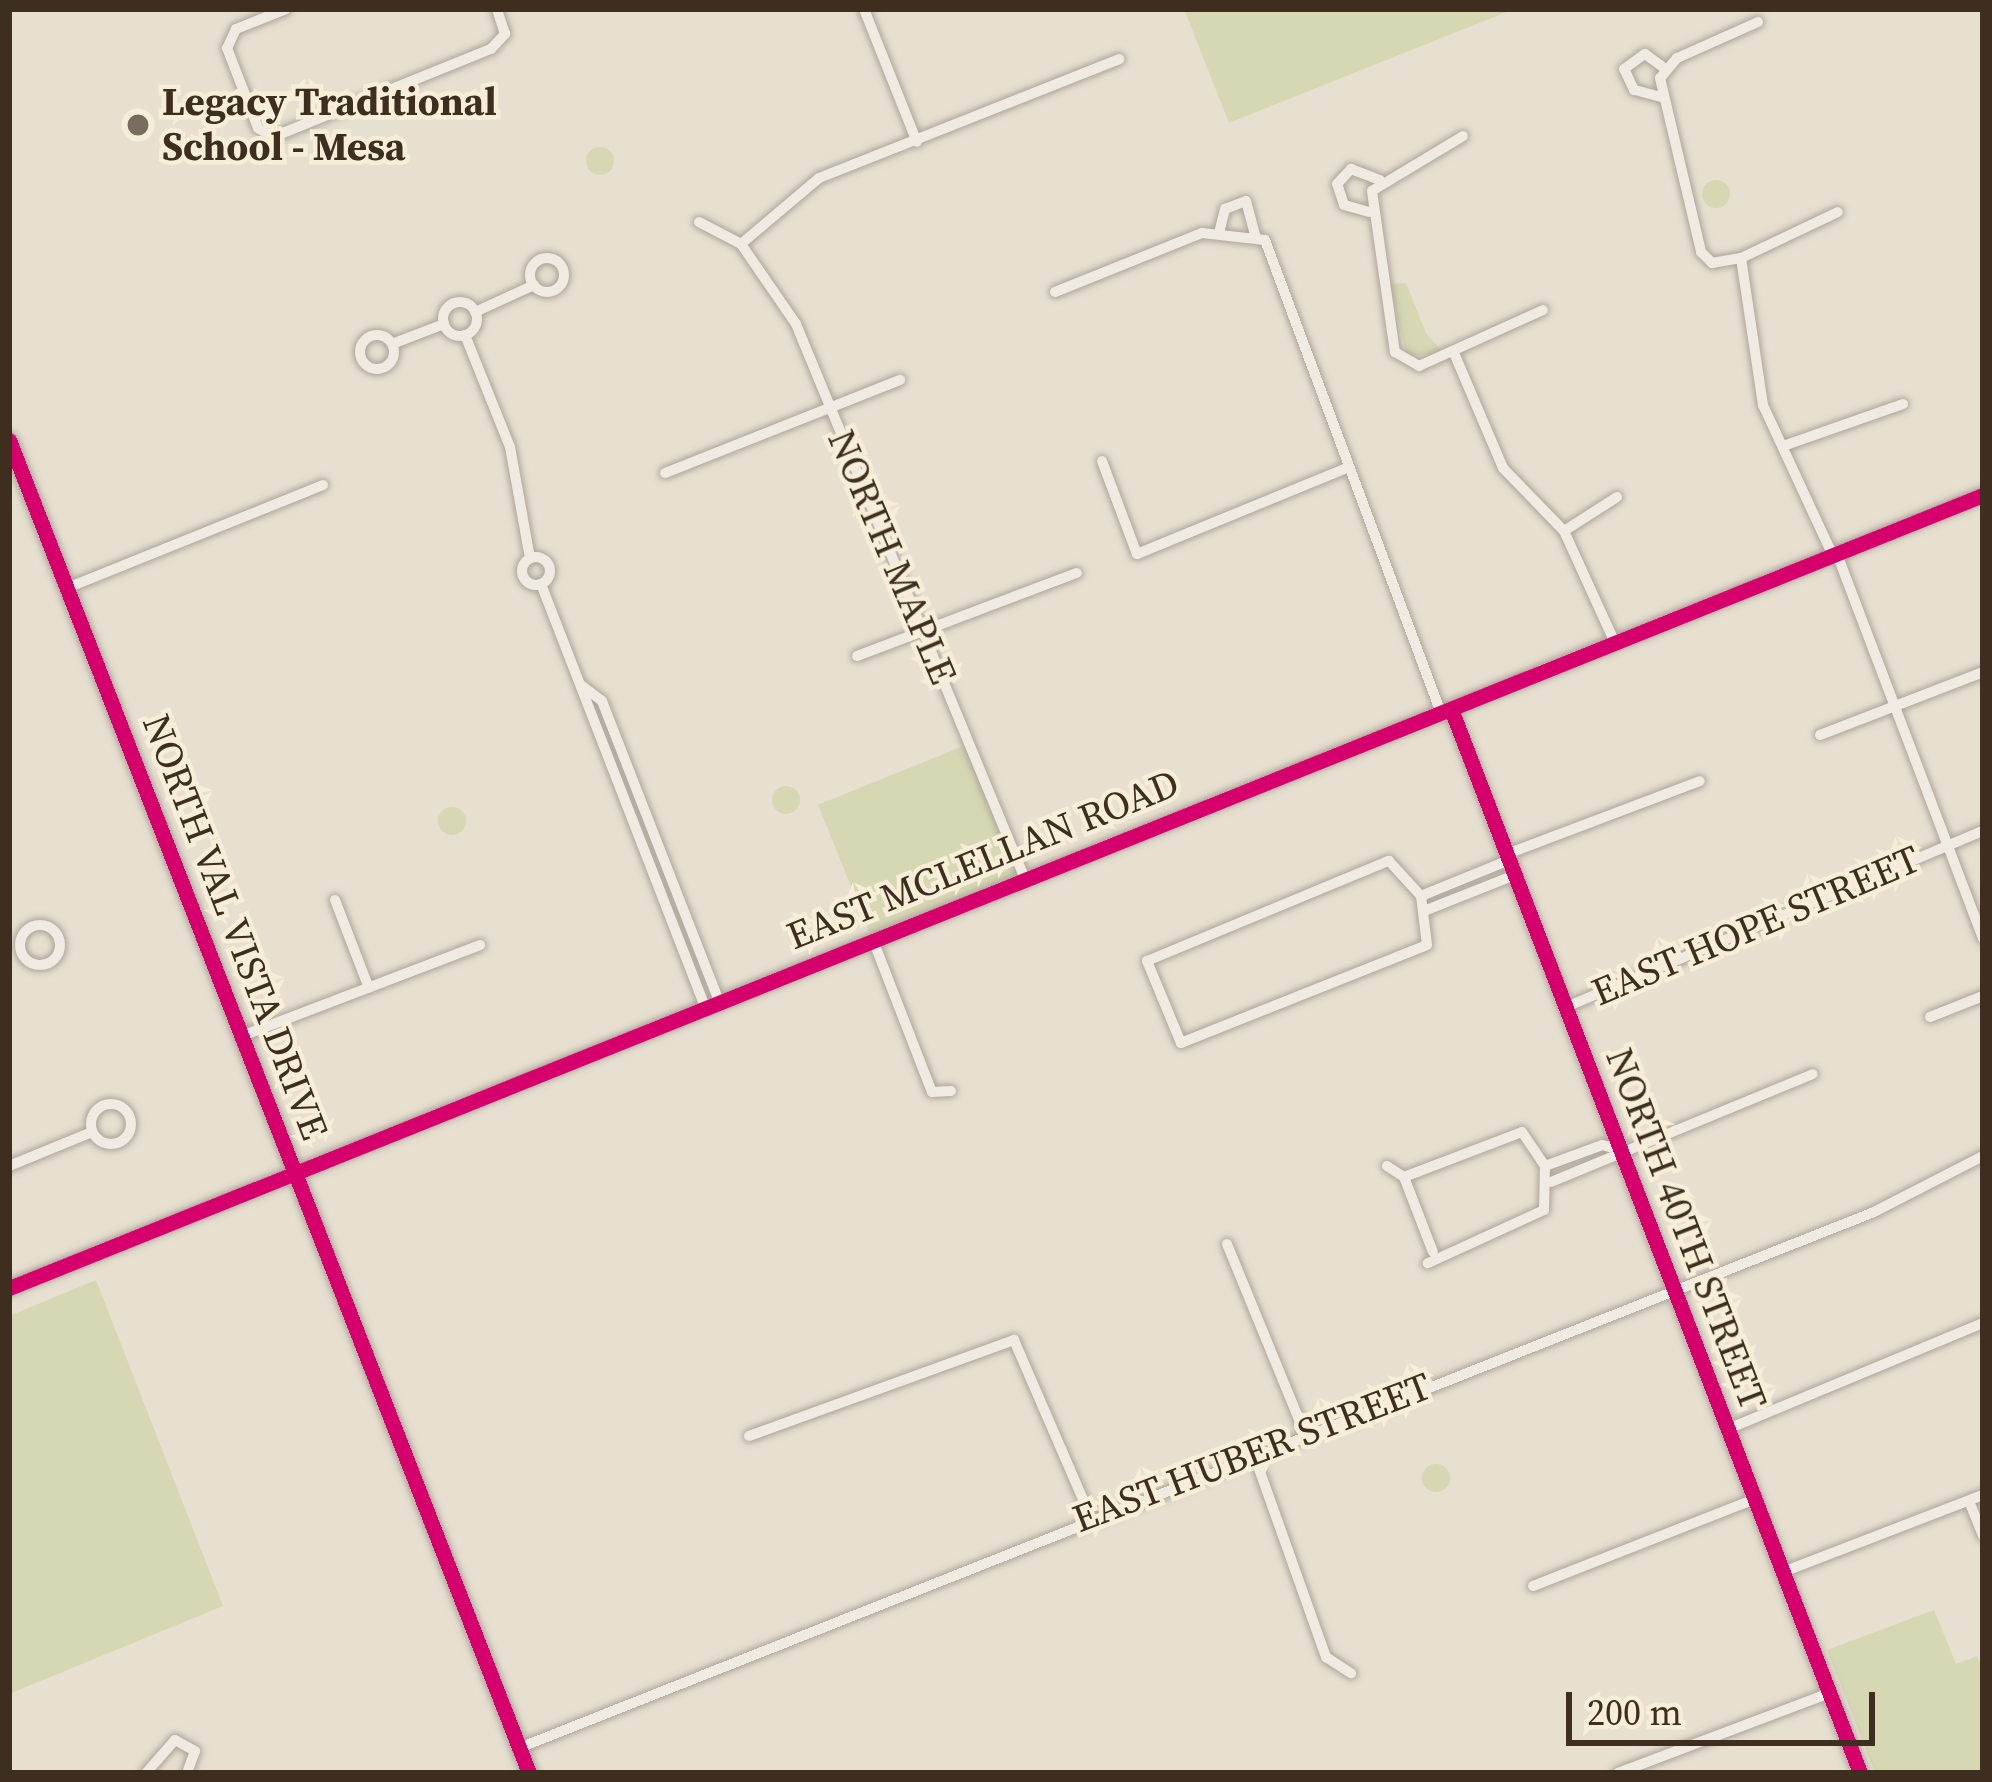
<!DOCTYPE html>
<html>
<head>
<meta charset="utf-8">
<style>
	body { margin:0 }
	#map { position:relative; width:1992px; height:1782px; overflow:hidden; background:#e7e0d1; font-family:"Source Serif 4",serif }
	div>[style] { position:absolute }
	[style*='--x'] { left:calc(var(--x)*1px); top:calc(var(--y)*1px); width:calc(var(--w)*1px); rotate:calc(var(--a)*1deg) }
	.green>* { inset:0; background:#d6d7b3; transform-origin:0 0 }
	.round { border-radius:50% }
	.roads { filter:drop-shadow(0 0 3px #ada599) drop-shadow(0 0 3px #ada599) }
	.minor>* { height:10px; margin:-5px; padding:0 5px; transform-origin:5px; border-radius:5px; background:#efebe3 }
	.minor>.ring { margin:-5px; padding:0; box-sizing:content-box; background:none; border:10px solid #efebe3; border-radius:50% }
	.tertiary>* { height:14px; margin:-7px; padding:0 7px; transform-origin:7px; border-radius:7px; background:#efebe3 }
	.secondary>* { height:15px; margin:-7.5px; padding:0 7.5px; transform-origin:7.5px; border-radius:7.5px; background:#efebe3 }
	.cycleway>* { height:15px; margin:-7.5px; padding:0 7.5px; transform-origin:7.5px; border-radius:7.5px; background:#d6006c }
	.dots>* { width:33px; height:33px; translate:-50% -50%; box-sizing:border-box; border:6px solid #f7eed8; border-radius:50% }
	span { translate:-50% -50%; white-space:nowrap; text-align:center; line-height:1.15; -webkit-text-stroke:9px #f7eed8; paint-order:stroke }
	.poi-label { font-size:39px; color:#3d2e20; font-weight:700 }
	.left { translate:0 -50%; text-align:left }
	.street-label { font-size:39px; color:#3d2e20 }
	.frame { position:absolute; inset:0; border:12px solid #3d2e20; pointer-events:none }
	.scale { position:absolute; left:1566px; top:1692px; width:309px; height:54px; box-sizing:border-box; border:6px solid #3d2e20; border-top:0; padding-left:15px; font-size:36px; line-height:42px; white-space:nowrap; color:#3d2e20; -webkit-text-stroke:9px #f7eed8; paint-order:stroke }
</style>
</head>
<body>
<div id="map">
	<div class="green">
		<div style="clip-path:polygon(1184px 9px,1514px 9px,1229px 123px)"></div>
		<div class="round" style="left:586px;top:147px;width:28px;height:28px"></div>
		<div class="round" style="left:1702px;top:180px;width:28px;height:28px"></div>
		<div style="clip-path:polygon(1406px 283px,1426px 333px,1443px 353px,1407px 356px,1390px 284px)"></div>
		<div style="left:971px;top:743px;width:146px;height:165px;rotate:68deg"></div>
		<div class="round" style="left:772px;top:786px;width:28px;height:28px"></div>
		<div class="round" style="left:438px;top:807px;width:28px;height:28px"></div>
		<div style="clip-path:polygon(96px 1280px,223px 1606px,9px 1694px,9px 1316px)"></div>
		<div class="round" style="left:1422px;top:1464px;width:28px;height:28px"></div>
		<div style="clip-path:polygon(1934px 1610px,1956px 1664px,1977px 1656px,1983px 1671px,1983px 1773px,1875px 1773px,1827px 1650px)"></div>
	</div>
	<div class="roads">
		<div class="minor">
			<div style="--x:286;--y:9;--w:54;--a:158.2"></div>
			<div style="--x:236;--y:29;--w:21;--a:115"></div>
			<div style="--x:227;--y:48;--w:86;--a:68.8"></div>
			<div style="--x:258;--y:128;--w:17;--a:31"></div>
			<div style="--x:273;--y:137;--w:235;--a:-22"></div>
			<div style="--x:491;--y:49;--w:21;--a:-47"></div>
			<div style="--x:505;--y:34;--w:26;--a:-108"></div>
			<div style="--x:864;--y:9;--w:143;--a:68.3"></div>
			<div style="--x:1758;--y:22;--w:89;--a:156"></div>
			<div style="--x:1677;--y:58;--w:26;--a:130"></div>
			<div style="--x:1660;--y:78;--w:179;--a:76.7"></div>
			<div style="--x:1701;--y:252;--w:16;--a:45"></div>
			<div style="--x:1712;--y:263;--w:29;--a:-10"></div>
			<div style="--x:1741;--y:258;--w:107;--a:-25.4"></div>
			<div style="--x:1661;--y:97;--w:28;--a:-165"></div>
			<div style="--x:1634;--y:90;--w:23;--a:-115"></div>
			<div style="--x:1624;--y:69;--w:26;--a:-36"></div>
			<div style="--x:1645;--y:54;--w:24;--a:36"></div>
			<div style="--x:1463;--y:136;--w:106;--a:148.9"></div>
			<div style="--x:1372;--y:191;--w:163;--a:81.9"></div>
			<div style="--x:1395;--y:352;--w:28;--a:30"></div>
			<div style="--x:1419;--y:366;--w:136;--a:-24.3"></div>
			<div style="--x:1369;--y:212;--w:26;--a:-164"></div>
			<div style="--x:1344;--y:205;--w:22;--a:-108"></div>
			<div style="--x:1337;--y:184;--w:21;--a:-47"></div>
			<div style="--x:1351;--y:169;--w:31;--a:21"></div>
			<div style="--x:699;--y:222;--w:47;--a:27.6"></div>
			<div style="--x:741;--y:244;--w:97;--a:55.5"></div>
			<div style="--x:796;--y:324;--w:600;--a:67.58"></div>
			<div style="--x:1219;--y:233;--w:25;--a:-76"></div>
			<div style="--x:1225;--y:209;--w:22;--a:-21"></div>
			<div style="--x:1246;--y:201;--w:38;--a:75"></div>
			<div style="--x:741;--y:244;--w:102;--a:-40.2"></div>
			<div style="--x:819;--y:178;--w:323;--a:-21.6"></div>
			<div style="--x:1741;--y:258;--w:149;--a:81.5"></div>
			<div style="--x:1763;--y:405;--w:166;--a:65.1"></div>
			<div class="ring" style="left:530px;top:258px;width:24px;height:24px"></div>
			<div style="--x:1055;--y:292;--w:158;--a:-21.9"></div>
			<div style="--x:1202;--y:233;--w:63;--a:6.3"></div>
			<div style="--x:1265;--y:240;--w:505;--a:69.59"></div>
			<div class="ring" style="left:443px;top:302px;width:24px;height:24px"></div>
			<div style="--x:475;--y:312;--w:65;--a:-24.6"></div>
			<div style="--x:465;--y:335;--w:121;--a:68.1"></div>
			<div style="--x:510;--y:447;--w:113;--a:79.8"></div>
			<div class="ring" style="left:360px;top:335px;width:24px;height:24px"></div>
			<div style="--x:392;--y:344;--w:56;--a:-21"></div>
			<div style="--x:1454;--y:353;--w:125;--a:66.9"></div>
			<div style="--x:1503;--y:468;--w:88;--a:45.9"></div>
			<div style="--x:1564;--y:531;--w:123;--a:65.5"></div>
			<div style="--x:1786;--y:445;--w:124;--a:-19.3"></div>
			<div style="--x:1102;--y:461;--w:99;--a:69.4"></div>
			<div style="--x:1137;--y:554;--w:229;--a:-22.3"></div>
			<div style="--x:665;--y:473;--w:253;--a:-21.6"></div>
			<div style="--x:1564;--y:531;--w:63;--a:-32.7"></div>
			<div style="--x:1837;--y:554;--w:411;--a:69.2"></div>
			<div class="ring" style="left:522px;top:557px;width:18px;height:18px"></div>
			<div style="--x:541;--y:584;--w:454;--a:68.8"></div>
			<div style="--x:67;--y:588;--w:276;--a:-21.9"></div>
			<div style="--x:857;--y:656;--w:235;--a:-20.7"></div>
			<div style="--x:581;--y:685;--w:26;--a:37"></div>
			<div style="--x:602;--y:701;--w:322;--a:68.7"></div>
			<div style="--x:1820;--y:735;--w:175;--a:-21.1"></div>
			<div style="--x:1507;--y:854;--w:206;--a:-20.7"></div>
			<div style="--x:1389;--y:861;--w:47;--a:47.6"></div>
			<div style="--x:1421;--y:896;--w:49;--a:83"></div>
			<div style="--x:1427;--y:945;--w:265;--a:158.3"></div>
			<div style="--x:1181;--y:1043;--w:89;--a:-112.5"></div>
			<div style="--x:1147;--y:961;--w:262;--a:-22.5"></div>
			<div style="--x:1421;--y:896;--w:95;--a:-22.2"></div>
			<div style="--x:335;--y:900;--w:94;--a:68.9"></div>
			<div style="--x:1424;--y:911;--w:98;--a:-21.6"></div>
			<div class="ring" style="left:20px;top:925px;width:30px;height:30px"></div>
			<div style="--x:873;--y:940;--w:163;--a:68.8"></div>
			<div style="--x:932;--y:1092;--w:19;--a:-3"></div>
			<div style="--x:1566;--y:1007;--w:453;--a:-22.9"></div>
			<div style="--x:1930;--y:1017;--w:57;--a:-21.6"></div>
			<div style="--x:242;--y:1036;--w:255;--a:-20.9"></div>
			<div class="ring" style="left:91px;top:1104px;width:30px;height:30px"></div>
			<div style="--x:9;--y:1166;--w:90;--a:-22.3"></div>
			<div style="--x:1387;--y:1166;--w:20;--a:33"></div>
			<div style="--x:1404;--y:1177;--w:126;--a:-20.9"></div>
			<div style="--x:1522;--y:1132;--w:41;--a:55.9"></div>
			<div style="--x:1545;--y:1166;--w:44;--a:91.3"></div>
			<div style="--x:1544;--y:1210;--w:128;--a:155.4"></div>
			<div style="--x:1545;--y:1166;--w:61;--a:-20.2"></div>
			<div style="--x:1602;--y:1145;--w:20;--a:15"></div>
			<div style="--x:1404;--y:1177;--w:80;--a:68.9"></div>
			<div style="--x:1551;--y:1182;--w:283;--a:-22.4"></div>
			<div style="--x:1227;--y:1244;--w:203;--a:67.7"></div>
			<div style="--x:1728;--y:1429;--w:276;--a:-22.6"></div>
			<div style="--x:749;--y:1436;--w:282;--a:-19.9"></div>
			<div style="--x:1014;--y:1340;--w:192;--a:66.6"></div>
			<div style="--x:1253;--y:1452;--w:218;--a:70.4"></div>
			<div style="--x:1326;--y:1657;--w:30;--a:33"></div>
			<div style="--x:1969;--y:1501;--w:37;--a:68"></div>
			<div style="--x:1783;--y:1572;--w:214;--a:-21.1"></div>
			<div style="--x:1533;--y:1586;--w:238;--a:-21.4"></div>
			<div style="--x:519;--y:1748;--w:1457;--a:-21.58"></div>
			<div style="--x:1874;--y:1212;--w:123;--a:-27.2"></div>
			<div style="--x:146;--y:1773;--w:44;--a:-48.7"></div>
			<div style="--x:175;--y:1740;--w:23;--a:29"></div>
			<div style="--x:195;--y:1751;--w:23;--a:110"></div>
			<div style="--x:1618;--y:1773;--w:227;--a:-20.7"></div>
		</div>
		<div class="tertiary">
			<div style="--x:1451;--y:709;--w:1140;--a:68.97"></div>
			<div style="--x:9;--y:1288;--w:2127;--a:-21.89"></div>
		</div>
		<div class="secondary">
			<div style="--x:9;--y:440;--w:1431;--a:68.69"></div>
		</div>
	</div>
	<div class="cycleway">
		<div style="--x:9;--y:440;--w:1431;--a:68.69"></div>
		<div style="--x:1451;--y:709;--w:1140;--a:68.97"></div>
		<div style="--x:9;--y:1288;--w:2127;--a:-21.89"></div>
	</div>
	<div class="dots">
		<div style="left:138px;top:125px;background:#786c5e"></div>
	</div>
	<div class="poi-label">
		<span class="left" style="left:162px;top:125px">Legacy Traditional<br>School - Mesa</span>
	</div>
	<div class="street-label">
		<span style="left:892px;top:557px;rotate:67deg">NORTH MAPLE</span>
		<span style="left:983px;top:860px;rotate:-22deg">EAST MCLELLAN ROAD</span>
		<span style="left:1756px;top:926px;rotate:-23deg">EAST HOPE STREET</span>
		<span style="left:235px;top:927px;rotate:69deg">NORTH VAL VISTA DRIVE</span>
		<span style="left:1686px;top:1229px;rotate:69deg">NORTH 40TH STREET</span>
		<span style="left:1252px;top:1453px;rotate:-21deg">EAST HUBER STREET</span>
	</div>
	<div class="frame"></div>
	<div class="scale">200 m</div>
</div>
</body>
</html>
